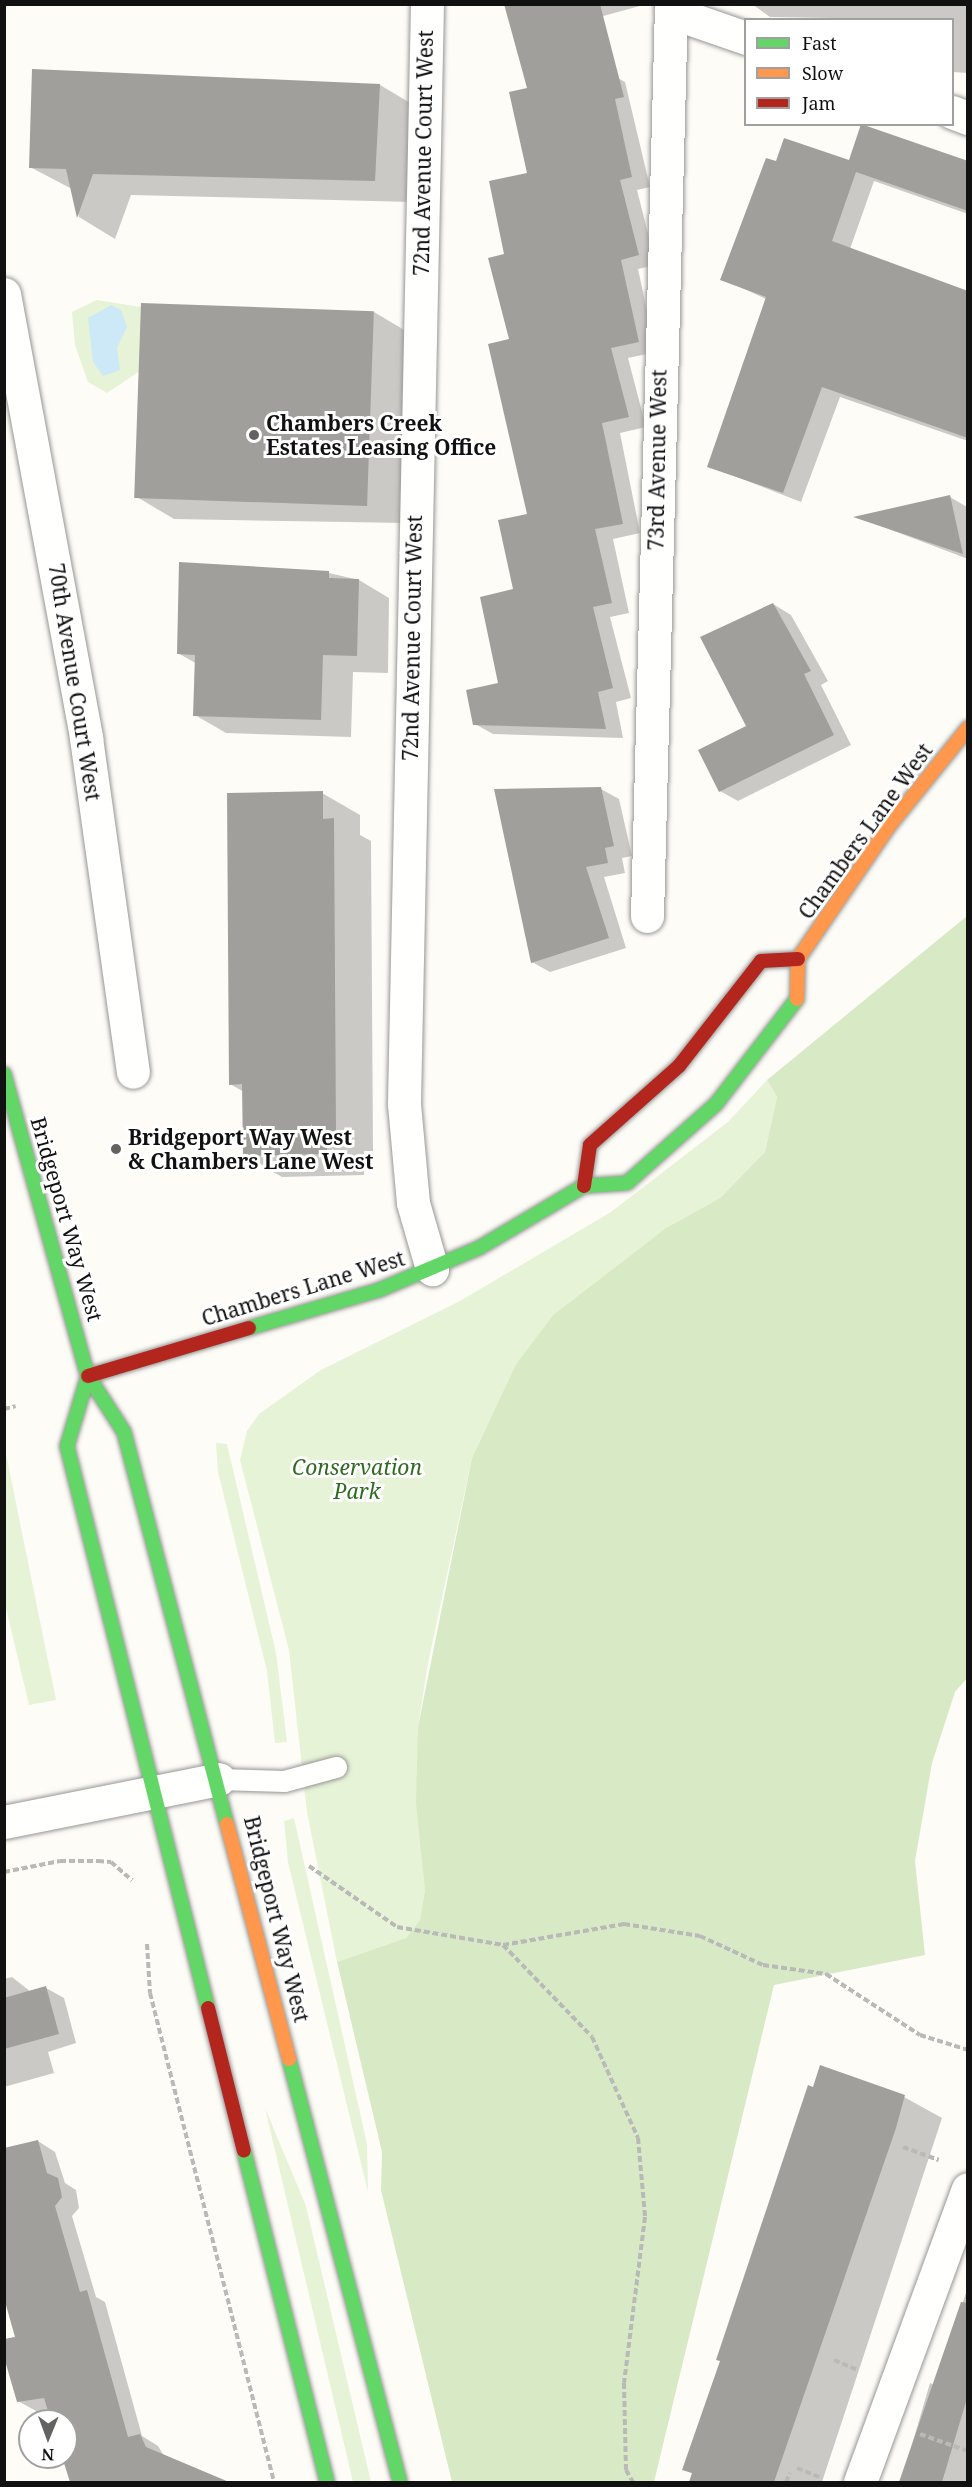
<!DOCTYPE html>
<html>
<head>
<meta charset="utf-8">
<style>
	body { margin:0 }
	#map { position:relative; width:972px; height:2487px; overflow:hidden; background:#fdfcf7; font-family:"Noto Serif",serif }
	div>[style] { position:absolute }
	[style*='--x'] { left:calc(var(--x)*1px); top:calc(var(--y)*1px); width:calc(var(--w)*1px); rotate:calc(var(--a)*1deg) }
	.green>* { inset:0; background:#e7f3d7 }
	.forest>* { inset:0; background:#d8eac5 }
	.water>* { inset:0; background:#cde8f7 }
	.shadow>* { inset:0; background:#0003 }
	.building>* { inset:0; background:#a19f9c; transform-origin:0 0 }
	.path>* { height:4px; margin-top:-2px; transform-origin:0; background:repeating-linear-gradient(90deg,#b9b9b8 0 6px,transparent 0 9px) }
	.roads { filter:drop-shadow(0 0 2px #979795) drop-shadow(0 0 2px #979795) }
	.lane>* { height:21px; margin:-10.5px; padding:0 10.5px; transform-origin:10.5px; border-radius:10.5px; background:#fffffe }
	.street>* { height:33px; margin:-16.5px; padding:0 16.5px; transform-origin:16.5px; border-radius:16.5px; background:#fffffe }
	.fast>* { height:14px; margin:-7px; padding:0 7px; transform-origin:7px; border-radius:7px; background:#63d668 }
	.slow>* { height:14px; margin:-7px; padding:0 7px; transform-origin:7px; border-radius:7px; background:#ff974d }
	.jam>* { height:14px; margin:-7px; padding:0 7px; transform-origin:7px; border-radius:7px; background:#b3261e }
	.dots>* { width:16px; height:16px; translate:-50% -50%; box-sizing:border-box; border:3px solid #fff; border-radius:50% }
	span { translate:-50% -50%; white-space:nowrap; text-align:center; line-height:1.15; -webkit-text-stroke:6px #fff; paint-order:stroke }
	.street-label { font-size:21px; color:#111 }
	.poi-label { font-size:21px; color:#111; font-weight:700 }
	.left { translate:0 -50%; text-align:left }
	.park-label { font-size:21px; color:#2f6b1f; font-style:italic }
	.frame { position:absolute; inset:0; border:6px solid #111; pointer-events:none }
	.legend { position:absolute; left:744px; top:18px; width:210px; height:108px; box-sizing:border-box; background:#fff; border:2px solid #a0a0a0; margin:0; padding:8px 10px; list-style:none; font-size:18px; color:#111 }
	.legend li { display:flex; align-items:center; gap:12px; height:30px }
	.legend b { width:30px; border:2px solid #a0a0a0 }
	.north { position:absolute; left:18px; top:2409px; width:60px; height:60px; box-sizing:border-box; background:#fff; border:2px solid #a0a0a0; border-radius:50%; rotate:181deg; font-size:16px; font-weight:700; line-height:24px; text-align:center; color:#111 }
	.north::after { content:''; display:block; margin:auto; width:21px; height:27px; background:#646362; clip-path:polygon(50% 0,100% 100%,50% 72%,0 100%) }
</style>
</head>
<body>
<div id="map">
	<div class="green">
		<div style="clip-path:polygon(97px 300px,141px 307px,140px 371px,107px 393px,88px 382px,75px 345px,72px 312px)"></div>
		<div style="clip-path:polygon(767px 1080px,777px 1097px,765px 1152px,720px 1198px,666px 1228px,553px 1315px,516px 1364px,472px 1458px,428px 1663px,418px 1727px,425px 1890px,420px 1920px,406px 1938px,337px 1962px,307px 1812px,289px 1650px,240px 1460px,247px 1431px,259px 1414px,321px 1370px,460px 1301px,611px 1212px,728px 1122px)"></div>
		<div style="clip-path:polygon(216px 1443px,227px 1444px,276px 1653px,287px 1742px,275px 1743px,267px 1671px,218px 1472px)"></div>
		<div style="clip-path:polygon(4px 1444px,56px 1700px,29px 1705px,5px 1604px)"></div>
		<div style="clip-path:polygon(294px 1818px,367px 2144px,368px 2192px,288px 1862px,284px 1821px)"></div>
		<div style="clip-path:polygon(265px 2108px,306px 2206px,371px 2482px,353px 2482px)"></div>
	</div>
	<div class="forest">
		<div style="clip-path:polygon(967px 916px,968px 1677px,955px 1692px,932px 1763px,915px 1861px,925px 1955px,774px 1985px,654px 2482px,452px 2482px,381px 2190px,382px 2152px,337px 1962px,406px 1938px,420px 1920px,425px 1890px,416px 1803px,418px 1727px,472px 1458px,516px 1364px,553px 1315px,666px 1228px,720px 1198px,765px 1152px,777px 1097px,767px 1080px)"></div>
	</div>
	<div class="water">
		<div style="clip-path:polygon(111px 305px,121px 310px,127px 327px,117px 348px,120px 370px,103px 376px,93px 362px,88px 318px)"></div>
	</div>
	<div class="shadow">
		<div style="clip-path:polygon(515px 4px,647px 4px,538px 34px)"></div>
		<div style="clip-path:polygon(752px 4px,968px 4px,968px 73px,952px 72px,952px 20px,770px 17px)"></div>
		<div style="clip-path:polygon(607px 72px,625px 82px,650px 187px,637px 190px,656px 265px,638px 269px,656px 352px,628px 358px,646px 427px,620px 433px,640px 533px,613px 539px,629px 613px,610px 617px,631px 698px,616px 702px,623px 738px,493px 734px,475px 724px,500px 684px,528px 516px,506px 255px,529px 174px)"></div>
		<div style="clip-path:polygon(380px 85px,417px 107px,412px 202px,131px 195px,115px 239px,79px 217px,72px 189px,30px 167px)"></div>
		<div style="clip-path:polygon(777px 163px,968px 163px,968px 214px,874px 181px,850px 249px,968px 292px,968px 441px,840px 397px,801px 502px,709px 466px,766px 299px,722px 279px)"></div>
		<div style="clip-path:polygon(374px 312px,411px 334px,406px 523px,174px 519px,137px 497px)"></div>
		<div style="clip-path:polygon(950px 497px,967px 507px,968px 559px,857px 517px)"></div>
		<div style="clip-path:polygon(329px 573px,359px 580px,389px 598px,388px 673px,353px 672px,351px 737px,226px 733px,195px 715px,197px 664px,178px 653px)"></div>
		<div style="clip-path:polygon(773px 604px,791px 615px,828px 681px,821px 685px,851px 745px,738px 801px,720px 791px,748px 727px)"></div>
		<div style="clip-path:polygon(601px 789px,619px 799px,632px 856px,622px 858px,625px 873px,604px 877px,626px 948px,550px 972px,532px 962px)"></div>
		<div style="clip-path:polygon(322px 793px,360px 815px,360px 835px,371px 841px,373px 1151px,364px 1151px,364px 1175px,282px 1177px,244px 1155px,244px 1092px,230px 1084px)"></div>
		<div style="clip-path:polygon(12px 1977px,31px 1992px,46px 1988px,64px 1998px,76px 2043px,48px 2052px,54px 2073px,4px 2087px,4px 1979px)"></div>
		<div style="clip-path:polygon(904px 2097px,942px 2118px,822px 2482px,690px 2482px,693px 2474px,684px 2469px)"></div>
		<div style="clip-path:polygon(38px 2141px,55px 2152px,65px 2183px,76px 2190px,79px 2208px,72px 2216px,96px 2297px,105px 2302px,142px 2436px,158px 2446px,180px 2482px,71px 2482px,64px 2457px,66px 2421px,53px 2421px,49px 2409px,36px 2411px,18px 2401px,16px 2338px)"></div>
		<div style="clip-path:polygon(968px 2287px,968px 2482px,901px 2482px,930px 2383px,935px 2385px)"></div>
	</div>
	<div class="building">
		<div style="clip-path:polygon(504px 4px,600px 4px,624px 97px,615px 99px,632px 177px,620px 180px,639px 255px,621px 260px,639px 342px,611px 348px,629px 417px,602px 423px,623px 524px,595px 529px,612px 603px,593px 607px,613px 688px,598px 692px,606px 729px,473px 725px,466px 690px,498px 683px,480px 597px,513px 589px,498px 520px,527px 514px,488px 344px,509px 339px,488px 258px,504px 254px,489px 181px,527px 173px,509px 92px,527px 88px)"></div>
		<div style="clip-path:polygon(32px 69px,380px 84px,375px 181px,93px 174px,77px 218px,66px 169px,29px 168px)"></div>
		<div style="clip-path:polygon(861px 124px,968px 161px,968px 211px,856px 172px,832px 241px,968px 291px,968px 438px,822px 387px,783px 493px,707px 467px,766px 297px,720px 280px,766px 158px,776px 161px,784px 138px,849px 160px)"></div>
		<div style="left:141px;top:303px;width:233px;height:195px;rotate:2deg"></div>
		<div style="clip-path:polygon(950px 495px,963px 554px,853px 517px)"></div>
		<div style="clip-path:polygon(179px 562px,329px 571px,329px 578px,359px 579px,357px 656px,323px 655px,321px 720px,193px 716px,195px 655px,177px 654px)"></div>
		<div style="clip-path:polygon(773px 603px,811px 671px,804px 674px,834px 735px,719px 792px,698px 750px,746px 726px,700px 637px)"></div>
		<div style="clip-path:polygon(601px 787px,614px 846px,605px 848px,608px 863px,586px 867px,609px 938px,531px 963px,494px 789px)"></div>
		<div style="clip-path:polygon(323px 791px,323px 819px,334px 818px,336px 1131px,327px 1131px,327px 1154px,243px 1156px,242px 1084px,229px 1085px,227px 793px)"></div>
		<div style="clip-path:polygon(46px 1986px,59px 2034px,4px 2049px,4px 1998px)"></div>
		<div style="clip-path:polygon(820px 2065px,905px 2095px,896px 2128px,774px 2482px,689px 2482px,692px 2473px,682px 2470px,720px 2361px,716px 2360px,808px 2085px,813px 2087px)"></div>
		<div style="clip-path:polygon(38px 2140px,47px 2173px,58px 2178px,62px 2197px,55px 2206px,80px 2292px,87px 2290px,128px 2437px,140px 2434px,146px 2447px,229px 2482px,70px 2482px,62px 2457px,66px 2421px,51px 2421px,44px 2398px,17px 2402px,4px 2357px,4px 2339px,15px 2337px,4px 2298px,4px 2148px)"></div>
		<div style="clip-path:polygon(961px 2302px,968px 2303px,968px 2395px,942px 2482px,899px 2482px)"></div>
	</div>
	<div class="path">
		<div style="--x:4;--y:1409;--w:12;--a:-14"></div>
		<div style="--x:309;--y:1866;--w:107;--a:34.7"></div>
		<div style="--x:397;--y:1927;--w:108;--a:9.6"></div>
		<div style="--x:503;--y:1945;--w:123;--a:-9.8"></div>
		<div style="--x:624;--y:1924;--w:77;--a:9"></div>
		<div style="--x:700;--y:1936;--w:69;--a:24.7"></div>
		<div style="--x:763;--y:1965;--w:64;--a:8.1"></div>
		<div style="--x:826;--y:1974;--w:112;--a:33"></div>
		<div style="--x:920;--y:2035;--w:50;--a:17.4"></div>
		<div style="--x:4;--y:1872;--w:57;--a:-11.1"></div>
		<div style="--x:60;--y:1861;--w:38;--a:0"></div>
		<div style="--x:98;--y:1861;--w:13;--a:4"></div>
		<div style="--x:111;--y:1862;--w:28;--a:41"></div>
		<div style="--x:147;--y:1944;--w:49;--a:86.5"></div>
		<div style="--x:150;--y:1993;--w:504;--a:75.77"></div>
		<div style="--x:503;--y:1945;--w:128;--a:45.9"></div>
		<div style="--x:592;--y:2037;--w:111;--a:65.5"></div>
		<div style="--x:638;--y:2138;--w:79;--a:84.9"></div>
		<div style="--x:645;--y:2217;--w:167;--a:97.2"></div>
		<div style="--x:624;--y:2383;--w:87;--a:88.7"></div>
		<div style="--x:626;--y:2470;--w:14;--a:60"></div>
		<div style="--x:903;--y:2147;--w:38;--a:20"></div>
		<div style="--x:834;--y:2360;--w:26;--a:23"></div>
		<div style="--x:920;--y:2434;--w:51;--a:19.5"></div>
		<div style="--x:797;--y:2468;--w:24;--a:22"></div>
		<div style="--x:786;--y:2482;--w:10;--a:-66"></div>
	</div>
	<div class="roads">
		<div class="lane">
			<div style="--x:219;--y:1779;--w:65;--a:1.8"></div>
			<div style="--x:284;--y:1781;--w:54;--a:-15.1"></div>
		</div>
		<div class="street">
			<div style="--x:427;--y:4;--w:1100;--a:91.2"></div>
			<div style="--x:404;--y:1104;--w:99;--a:84.8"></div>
			<div style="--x:413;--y:1203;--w:69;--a:73.9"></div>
			<div style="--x:671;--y:12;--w:79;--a:19.1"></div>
			<div style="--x:952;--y:112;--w:17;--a:21"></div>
			<div style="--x:4;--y:294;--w:452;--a:79.5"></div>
			<div style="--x:86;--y:738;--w:337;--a:82"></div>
			<div style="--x:647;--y:916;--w:912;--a:-88.49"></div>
			<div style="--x:4;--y:1822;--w:219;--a:-11.3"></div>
			<div style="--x:860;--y:2482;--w:312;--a:-69.8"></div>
		</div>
		<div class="fast">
			<div style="--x:4;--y:1074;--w:313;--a:74.5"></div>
			<div style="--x:88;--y:1376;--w:67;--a:57.3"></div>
			<div style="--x:124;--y:1432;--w:405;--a:75.3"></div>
			<div style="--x:249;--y:1328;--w:135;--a:-16.3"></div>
			<div style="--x:379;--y:1290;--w:108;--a:-22.8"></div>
			<div style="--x:479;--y:1248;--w:122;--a:-30.6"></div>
			<div style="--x:584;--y:1186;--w:43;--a:-4"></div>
			<div style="--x:627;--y:1183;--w:119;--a:-41.6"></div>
			<div style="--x:716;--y:1104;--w:133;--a:-52.4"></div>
			<div style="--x:88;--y:1376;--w:73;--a:106.7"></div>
			<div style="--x:67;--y:1446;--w:579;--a:75.92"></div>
			<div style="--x:289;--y:2059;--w:437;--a:75.3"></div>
			<div style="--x:244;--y:2151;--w:341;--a:75.9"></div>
		</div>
		<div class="slow">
			<div style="--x:797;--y:999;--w:40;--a:-88.6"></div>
			<div style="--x:798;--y:959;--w:161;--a:-55.6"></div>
			<div style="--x:889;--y:826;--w:126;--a:-51.1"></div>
			<div style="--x:227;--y:1824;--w:243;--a:75.2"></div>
		</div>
		<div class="jam">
			<div style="--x:584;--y:1186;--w:41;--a:-81.7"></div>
			<div style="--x:590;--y:1145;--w:119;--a:-41.6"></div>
			<div style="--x:679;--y:1066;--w:133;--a:-52"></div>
			<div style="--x:761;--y:961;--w:37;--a:-3"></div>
			<div style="--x:88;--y:1376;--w:168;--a:-16.6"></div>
			<div style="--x:208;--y:2008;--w:147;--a:75.9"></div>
		</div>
	</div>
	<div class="dots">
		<div style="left:254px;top:435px;background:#646362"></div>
		<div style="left:116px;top:1149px;background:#646362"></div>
	</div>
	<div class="street-label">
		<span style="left:423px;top:153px;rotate:-89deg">72nd Avenue Court West</span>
		<span style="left:657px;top:460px;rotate:-89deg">73rd Avenue West</span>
		<span style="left:412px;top:638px;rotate:-89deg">72nd Avenue Court West</span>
		<span style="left:75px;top:682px;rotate:81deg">70th Avenue Court West</span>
		<span style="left:865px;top:831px;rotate:-54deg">Chambers Lane West</span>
		<span style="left:67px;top:1219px;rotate:74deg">Bridgeport Way West</span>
		<span style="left:303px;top:1288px;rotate:-17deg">Chambers Lane West</span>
		<span style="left:277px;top:1919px;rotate:76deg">Bridgeport Way West</span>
	</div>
	<div class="poi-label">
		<span class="left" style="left:266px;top:435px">Chambers Creek<br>Estates Leasing Office</span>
		<span class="left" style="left:128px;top:1149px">Bridgeport Way West<br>&amp; Chambers Lane West</span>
	</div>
	<div class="park-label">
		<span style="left:357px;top:1479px">Conservation<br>Park</span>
	</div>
	<div class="frame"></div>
	<ul class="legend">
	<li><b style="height:8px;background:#63d668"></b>Fast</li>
	<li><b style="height:8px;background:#ff974d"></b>Slow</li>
	<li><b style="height:8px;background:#b3261e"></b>Jam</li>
	</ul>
	<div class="north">N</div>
</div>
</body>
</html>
